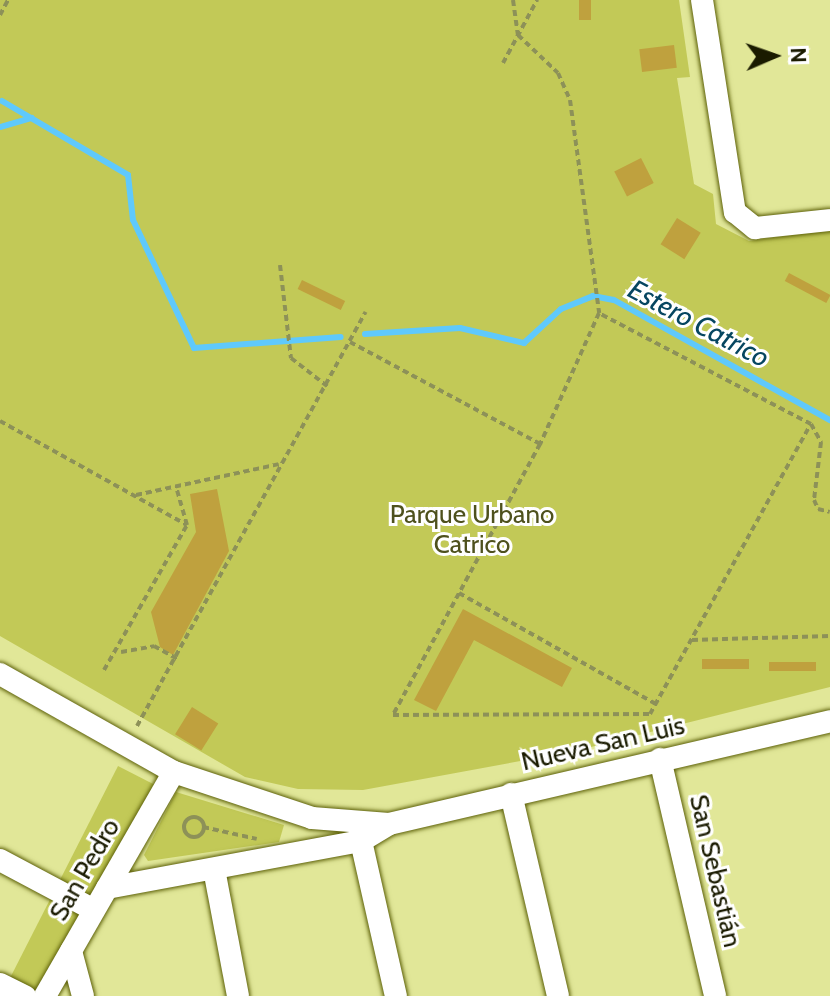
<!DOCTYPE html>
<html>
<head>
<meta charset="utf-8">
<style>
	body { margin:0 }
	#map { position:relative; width:830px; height:996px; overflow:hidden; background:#e1e798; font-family:Cabin,sans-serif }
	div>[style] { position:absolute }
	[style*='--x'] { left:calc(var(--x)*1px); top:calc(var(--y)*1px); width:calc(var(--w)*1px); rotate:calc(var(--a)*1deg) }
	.green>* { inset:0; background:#c2c957; transform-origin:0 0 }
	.stream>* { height:6px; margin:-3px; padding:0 3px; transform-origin:3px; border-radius:3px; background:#5fc9fc }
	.building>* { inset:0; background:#bfa13e; transform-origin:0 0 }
	.path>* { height:4px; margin-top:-2px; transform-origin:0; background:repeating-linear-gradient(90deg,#8d9158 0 6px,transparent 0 10px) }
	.path>.ring { margin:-2px; padding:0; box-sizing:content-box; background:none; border:4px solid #8d9158; border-radius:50% }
	.roads { filter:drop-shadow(0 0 2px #5d6109) drop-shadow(0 0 2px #5d6109) }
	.minor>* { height:22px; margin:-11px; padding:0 11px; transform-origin:11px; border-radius:11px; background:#fff }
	span { translate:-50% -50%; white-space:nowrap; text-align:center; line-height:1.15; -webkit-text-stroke:6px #fff; paint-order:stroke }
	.park-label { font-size:26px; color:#4e511d }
	.street-label { font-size:26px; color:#1a1b00 }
	.water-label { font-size:28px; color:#064660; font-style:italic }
	.north { position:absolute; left:734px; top:16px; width:80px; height:80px; -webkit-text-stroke:6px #fff; paint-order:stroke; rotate:88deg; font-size:22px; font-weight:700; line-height:32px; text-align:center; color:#1a1b00 }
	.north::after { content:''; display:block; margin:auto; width:28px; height:36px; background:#1a1b00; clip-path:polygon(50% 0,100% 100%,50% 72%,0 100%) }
</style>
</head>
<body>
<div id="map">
	<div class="green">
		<div style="clip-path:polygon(0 0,679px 0,690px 77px,677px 78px,694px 184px,713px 194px,716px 224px,749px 241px,830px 230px,830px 687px,575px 751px,363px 790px,298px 789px,245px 777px,0 636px)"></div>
		<div style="left:118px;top:766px;width:40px;height:244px;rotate:27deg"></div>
		<div style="clip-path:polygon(176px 792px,284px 825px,279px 842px,148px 861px,144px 855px)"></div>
	</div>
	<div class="stream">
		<div style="--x:2;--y:101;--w:146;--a:30.4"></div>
		<div style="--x:128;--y:175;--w:45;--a:83.7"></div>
		<div style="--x:133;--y:220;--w:142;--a:64.5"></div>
		<div style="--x:194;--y:348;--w:147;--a:-4.3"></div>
		<div style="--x:0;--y:127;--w:33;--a:-16"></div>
		<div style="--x:365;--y:334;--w:95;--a:-3.6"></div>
		<div style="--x:460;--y:328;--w:66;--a:13.2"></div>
		<div style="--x:524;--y:343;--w:50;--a:-42.6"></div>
		<div style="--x:561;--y:309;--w:35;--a:-22"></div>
		<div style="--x:593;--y:296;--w:21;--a:11"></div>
		<div style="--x:614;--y:300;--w:247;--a:29.1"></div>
	</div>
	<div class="building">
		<div style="left:579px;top:0;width:12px;height:20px"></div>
		<div style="left:674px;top:45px;width:23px;height:35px;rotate:83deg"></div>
		<div style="left:641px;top:158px;width:28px;height:30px;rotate:63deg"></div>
		<div style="left:677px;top:218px;width:28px;height:31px;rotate:32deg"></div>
		<div style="left:789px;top:273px;width:47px;height:9px;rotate:28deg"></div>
		<div style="left:302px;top:280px;width:48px;height:10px;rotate:26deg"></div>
		<div style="clip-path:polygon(217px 489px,229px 551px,173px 655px,160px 647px,151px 612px,196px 532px,190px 494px)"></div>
		<div style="clip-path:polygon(463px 609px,572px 668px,562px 687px,474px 640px,436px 711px,414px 700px)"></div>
		<div style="left:702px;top:659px;width:47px;height:10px"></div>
		<div style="left:769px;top:662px;width:47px;height:9px"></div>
		<div style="left:192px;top:707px;width:31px;height:32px;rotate:32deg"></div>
	</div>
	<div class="path">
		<div style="--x:513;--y:0;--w:35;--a:82"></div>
		<div style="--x:518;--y:35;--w:55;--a:43.5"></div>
		<div style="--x:558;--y:73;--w:30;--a:66"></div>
		<div style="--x:570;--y:100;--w:215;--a:82.2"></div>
		<div style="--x:599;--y:313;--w:144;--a:114.2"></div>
		<div style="--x:540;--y:444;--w:308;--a:118.5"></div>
		<div style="--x:393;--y:715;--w:257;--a:-0.2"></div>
		<div style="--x:650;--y:714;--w:332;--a:-61"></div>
		<div style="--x:811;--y:424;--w:239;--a:-152.4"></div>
		<div style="--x:0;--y:15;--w:17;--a:-62"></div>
		<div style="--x:503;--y:63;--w:72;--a:-61.6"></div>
		<div style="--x:280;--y:265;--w:94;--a:83.3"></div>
		<div style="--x:291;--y:358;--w:46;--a:37.9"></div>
		<div style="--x:350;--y:342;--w:216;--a:28.2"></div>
		<div style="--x:0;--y:421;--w:214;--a:29.1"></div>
		<div style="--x:811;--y:424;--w:21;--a:61"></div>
		<div style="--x:821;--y:442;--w:58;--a:96.9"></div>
		<div style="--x:814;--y:500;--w:10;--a:66"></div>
		<div style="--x:818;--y:509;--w:12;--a:14"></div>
		<div style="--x:136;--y:495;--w:146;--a:-12.2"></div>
		<div style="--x:459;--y:593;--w:226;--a:29.4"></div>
		<div style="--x:692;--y:640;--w:138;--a:-1.7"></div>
		<div style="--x:121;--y:652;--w:34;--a:-10"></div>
		<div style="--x:154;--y:646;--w:29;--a:29"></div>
		<div style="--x:104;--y:670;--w:167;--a:-60.2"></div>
		<div style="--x:187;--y:525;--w:40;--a:-106"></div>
		<div style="--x:137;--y:726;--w:473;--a:-61.1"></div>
		<div class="ring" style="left:184px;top:817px;width:16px;height:16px"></div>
		<div style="--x:203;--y:827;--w:55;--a:12.5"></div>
	</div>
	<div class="roads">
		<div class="minor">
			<div style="--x:702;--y:0;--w:215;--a:81.2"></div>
			<div style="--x:735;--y:212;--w:26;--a:39"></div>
			<div style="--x:755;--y:228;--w:75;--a:-6.1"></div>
			<div style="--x:0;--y:674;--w:200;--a:29.4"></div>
			<div style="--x:174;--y:772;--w:145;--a:18.4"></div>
			<div style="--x:312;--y:818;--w:77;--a:4.5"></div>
			<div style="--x:660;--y:759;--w:243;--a:76.9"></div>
			<div style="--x:511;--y:794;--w:207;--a:76.9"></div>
			<div style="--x:361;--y:841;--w:159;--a:77.3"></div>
			<div style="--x:0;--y:860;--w:106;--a:28"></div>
			<div style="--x:214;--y:869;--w:129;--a:79.3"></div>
			<div style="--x:107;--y:888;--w:258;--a:-10.5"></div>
			<div style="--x:361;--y:841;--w:33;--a:-31"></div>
			<div style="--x:389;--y:824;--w:453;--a:-13.1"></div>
			<div style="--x:71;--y:951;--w:47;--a:75.1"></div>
			<div style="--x:0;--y:984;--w:28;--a:26"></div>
			<div style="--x:45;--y:996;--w:258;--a:-60.1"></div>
		</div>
	</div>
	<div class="park-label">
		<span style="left:472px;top:530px">Parque Urbano<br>Catrico</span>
	</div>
	<div class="street-label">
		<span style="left:603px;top:744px;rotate:-13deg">Nueva San Luis</span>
		<span style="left:85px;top:870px;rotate:-60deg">San Pedro</span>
		<span style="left:715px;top:871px;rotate:77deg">San Sebastián</span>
	</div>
	<div class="water-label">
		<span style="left:699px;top:323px;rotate:28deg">Estero Catrico</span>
	</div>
	<div class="north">N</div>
</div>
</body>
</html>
